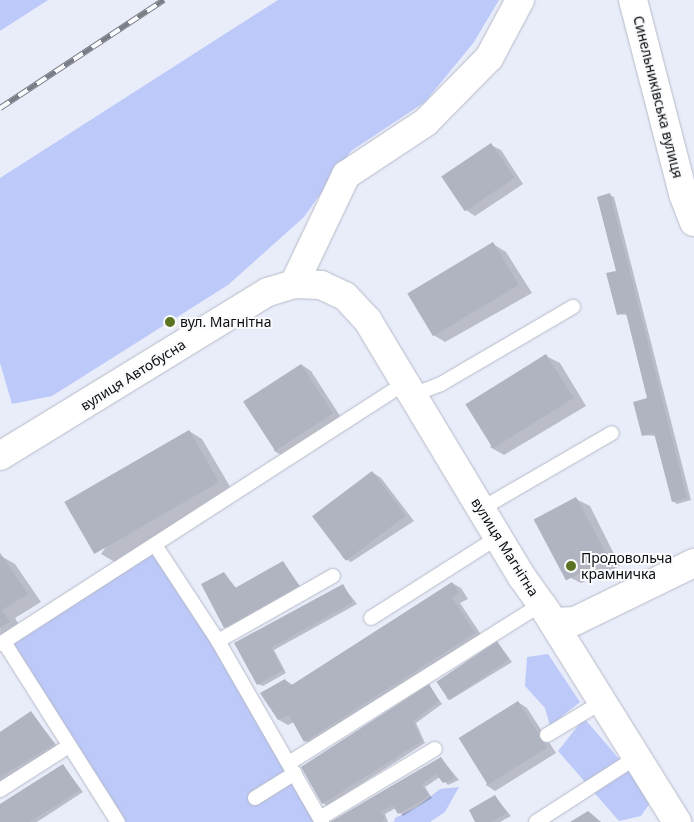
<!DOCTYPE html>
<html>
<head>
<meta charset="utf-8">
<style>
	body { margin:0 }
	#map { position:relative; width:694px; height:822px; overflow:hidden; background:#e9edfa; font-family:"Noto Sans",sans-serif }
	div>[style] { position:absolute }
	[style*='--x'] { left:calc(var(--x)*1px); top:calc(var(--y)*1px); width:calc(var(--w)*1px); rotate:calc(var(--a)*1deg) }
	.green>* { inset:0; background:#bdc9f9 }
	.shadow>* { inset:0; background:#0003 }
	.building>* { inset:0; background:#b0b3c0; transform-origin:0 0 }
	.roads { filter:drop-shadow(0 0 1px #b6bac6) drop-shadow(0 0 1px #b6bac6) }
	.lane>* { height:14px; margin:-7px; padding:0 7px; transform-origin:7px; border-radius:7px; background:#fff }
	.street>* { height:28px; margin:-14px; padding:0 14px; transform-origin:14px; border-radius:14px; background:#fff }
	.secondary>* { height:28px; margin:-14px; padding:0 14px; transform-origin:14px; border-radius:14px; background:#fff }
	.rail>* { height:5.5px; margin-top:-2.75px; transform-origin:0; background:repeating-linear-gradient(90deg,#fafbfd 0 11px,#7a7d85 0 22px); box-sizing:border-box; border-block:1px solid #7a7d85 }
	.dots>* { width:14px; height:14px; translate:-50% -50%; box-sizing:border-box; border:2px solid #fafbfd; border-radius:50% }
	span { translate:-50% -50%; white-space:nowrap; text-align:center; line-height:1.15; -webkit-text-stroke:4px #fafbfd; paint-order:stroke }
	.street-label { font-size:14px; color:#0c0d11 }
	.poi-label { font-size:14px; color:#0c0d11 }
	.left { translate:0 -50%; text-align:left }
</style>
</head>
<body>
<div id="map">
	<div class="green">
		<div style="clip-path:polygon(0 0,48px 0,0 31px)"></div>
		<div style="clip-path:polygon(278px 0,499px 0,474px 42px,425px 102px,351px 151px,304px 217px,228px 285px,52px 396px,12px 404px,0 363px,0 178px)"></div>
		<div style="clip-path:polygon(155px 545px,323px 822px,118px 822px,4px 642px)"></div>
		<div style="clip-path:polygon(548px 654px,580px 702px,550px 726px,545px 708px,525px 686px,527px 657px)"></div>
		<div style="clip-path:polygon(584px 718px,632px 774px,650px 803px,641px 816px,619px 821px,558px 751px)"></div>
		<div style="clip-path:polygon(459px 787px,445px 812px,430px 822px,394px 822px,395px 818px,417px 807px,440px 789px)"></div>
	</div>
	<div class="shadow">
		<div style="clip-path:polygon(491px 145px,501px 150px,523px 184px,475px 216px,466px 210px)"></div>
		<div style="clip-path:polygon(610px 195px,614px 197px,691px 500px,677px 504px,673px 501px,656px 436px,643px 435px,649px 399px,628px 315px,618px 314px,618px 272px)"></div>
		<div style="clip-path:polygon(493px 244px,506px 252px,532px 293px,445px 342px,432px 334px)"></div>
		<div style="clip-path:polygon(546px 356px,560px 363px,586px 406px,504px 455px,490px 447px)"></div>
		<div style="clip-path:polygon(302px 365px,311px 371px,342px 419px,283px 456px,274px 451px)"></div>
		<div style="clip-path:polygon(189px 431px,202px 439px,232px 490px,115px 562px,101px 554px)"></div>
		<div style="clip-path:polygon(372px 472px,381px 478px,414px 521px,351px 562px,342px 557px)"></div>
		<div style="clip-path:polygon(576px 499px,590px 506px,620px 566px,581px 583px,567px 576px)"></div>
		<div style="clip-path:polygon(1px 556px,15px 564px,41px 602px,15px 618px,22px 630px,0 643px)"></div>
		<div style="clip-path:polygon(283px 562px,302px 589px,229px 629px,225px 627px,224px 573px,237px 589px)"></div>
		<div style="clip-path:polygon(452px 583px,461px 588px,468px 599px,460px 603px,484px 639px,314px 746px,305px 741px,294px 722px,288px 725px,279px 720px,285px 680px,293px 685px)"></div>
		<div style="clip-path:polygon(343px 586px,357px 604px,274px 650px,286px 673px,263px 686px,258px 684px,236px 643px)"></div>
		<div style="clip-path:polygon(497px 642px,512px 662px,450px 700px,446px 698px)"></div>
		<div style="clip-path:polygon(429px 685px,442px 704px,416px 723px,425px 743px,327px 806px,323px 803px)"></div>
		<div style="clip-path:polygon(518px 702px,527px 708px,556px 753px,495px 791px,486px 785px)"></div>
		<div style="clip-path:polygon(31px 712px,57px 746px,0 782px,0 733px)"></div>
		<div style="clip-path:polygon(441px 758px,459px 780px,448px 785px,440px 777px,425px 787px,432px 798px,403px 816px,396px 808px,385px 814px,388px 822px,332px 822px)"></div>
		<div style="clip-path:polygon(63px 765px,83px 792px,37px 822px,0 822px,0 806px)"></div>
		<div style="clip-path:polygon(495px 797px,511px 816px,500px 822px,477px 822px)"></div>
	</div>
	<div class="building">
		<div style="left:491px;top:143px;width:42px;height:60px;rotate:56deg"></div>
		<div style="clip-path:polygon(610px 193px,687px 498px,672px 502px,654px 433px,642px 436px,633px 402px,647px 398px,626px 313px,617px 315px,606px 273px,616px 271px,597px 197px)"></div>
		<div style="left:493px;top:242px;width:50px;height:100px;rotate:59deg"></div>
		<div style="left:546px;top:354px;width:52px;height:95px;rotate:58deg"></div>
		<div style="left:301px;top:364px;width:59px;height:69px;rotate:57deg"></div>
		<div style="left:189px;top:430px;width:60px;height:144px;rotate:60deg"></div>
		<div style="left:372px;top:471px;width:56px;height:75px;rotate:53deg"></div>
		<div style="left:576px;top:497px;width:69px;height:48px;rotate:62deg"></div>
		<div style="clip-path:polygon(0 553px,28px 594px,2px 610px,10px 622px,0 628px)"></div>
		<div style="clip-path:polygon(283px 561px,299px 586px,224px 628px,201px 584px,224px 572px,235px 588px)"></div>
		<div style="clip-path:polygon(452px 582px,459px 593px,452px 598px,475px 633px,304px 742px,289px 715px,278px 720px,260px 693px,285px 679px,290px 686px)"></div>
		<div style="clip-path:polygon(343px 584px,353px 602px,271px 648px,283px 670px,257px 685px,234px 643px)"></div>
		<div style="left:497px;top:641px;width:22px;height:73px;rotate:56deg"></div>
		<div style="clip-path:polygon(429px 684px,439px 701px,413px 721px,422px 741px,322px 804px,301px 767px)"></div>
		<div style="left:518px;top:701px;width:55px;height:70px;rotate:58deg"></div>
		<div style="clip-path:polygon(31px 711px,54px 744px,0 777px,0 732px)"></div>
		<div style="clip-path:polygon(441px 757px,455px 778px,443px 783px,436px 774px,422px 784px,429px 796px,398px 814px,393px 806px,381px 811px,385px 820px,381px 822px,330px 822px)"></div>
		<div style="clip-path:polygon(63px 764px,80px 790px,30px 822px,0 822px,0 804px)"></div>
		<div style="clip-path:polygon(495px 795px,507px 813px,491px 822px,475px 822px,469px 810px)"></div>
		<div style="clip-path:polygon(588px 811px,601px 822px,570px 822px)"></div>
	</div>
	<div class="roads">
		<div class="lane">
			<div style="--x:481;--y:509;--w:151;--a:-30.1"></div>
			<div style="--x:155;--y:545;--w:115;--a:56.7"></div>
			<div style="--x:218;--y:641;--w:209;--a:60.1"></div>
			<div style="--x:371;--y:618;--w:151;--a:-32.5"></div>
			<div style="--x:218;--y:641;--w:132;--a:-29.5"></div>
			<div style="--x:4;--y:642;--w:213;--a:57.7"></div>
			<div style="--x:0;--y:644;--w:484;--a:-32.8"></div>
			<div style="--x:407;--y:382;--w:14;--a:56"></div>
			<div style="--x:415;--y:394;--w:28;--a:-21"></div>
			<div style="--x:441;--y:384;--w:153;--a:-30.3"></div>
			<div style="--x:547;--y:735;--w:64;--a:-31"></div>
			<div style="--x:289;--y:763;--w:298;--a:-32.2"></div>
			<div style="--x:0;--y:790;--w:82;--a:-32.5"></div>
			<div style="--x:255;--y:798;--w:47;--a:-32"></div>
			<div style="--x:320;--y:818;--w:134;--a:-31"></div>
			<div style="--x:536;--y:822;--w:121;--a:-32.9"></div>
		</div>
		<div class="street">
			<div style="--x:633;--y:0;--w:200;--a:75.5"></div>
			<div style="--x:683;--y:194;--w:30;--a:69"></div>
			<div style="--x:294;--y:284;--w:121;--a:-64.5"></div>
			<div style="--x:346;--y:175;--w:96;--a:-33.5"></div>
			<div style="--x:426;--y:122;--w:90;--a:-45.5"></div>
			<div style="--x:489;--y:58;--w:66;--a:-61.9"></div>
			<div style="--x:542;--y:605;--w:256;--a:58.1"></div>
		</div>
		<div class="secondary">
			<div style="--x:0;--y:456;--w:314;--a:-31.5"></div>
			<div style="--x:268;--y:292;--w:27;--a:-17"></div>
			<div style="--x:294;--y:284;--w:27;--a:2"></div>
			<div style="--x:321;--y:285;--w:26;--a:25"></div>
			<div style="--x:345;--y:296;--w:34;--a:47"></div>
			<div style="--x:368;--y:321;--w:299;--a:59"></div>
			<div style="--x:522;--y:577;--w:55;--a:54.6"></div>
			<div style="--x:554;--y:622;--w:21;--a:-3"></div>
			<div style="--x:575;--y:621;--w:132;--a:-26"></div>
		</div>
	</div>
	<div class="rail">
		<div style="--x:0;--y:108;--w:196;--a:-33.4"></div>
	</div>
	<div class="dots">
		<div style="left:170px;top:322px;background:#5d7324"></div>
		<div style="left:571px;top:566px;background:#5d7324"></div>
	</div>
	<div class="street-label">
		<span style="left:658px;top:97px;rotate:76deg">Синельниківська вулиця</span>
		<span style="left:133px;top:375px;rotate:-32deg">вулиця Автобусна</span>
		<span style="left:505px;top:547px;rotate:58deg">вулиця Магнітна</span>
	</div>
	<div class="poi-label">
		<span class="left" style="left:180px;top:322px">вул. Магнітна</span>
		<span class="left" style="left:581px;top:566px">Продовольча<br>крамничка</span>
	</div>
</div>
</body>
</html>
